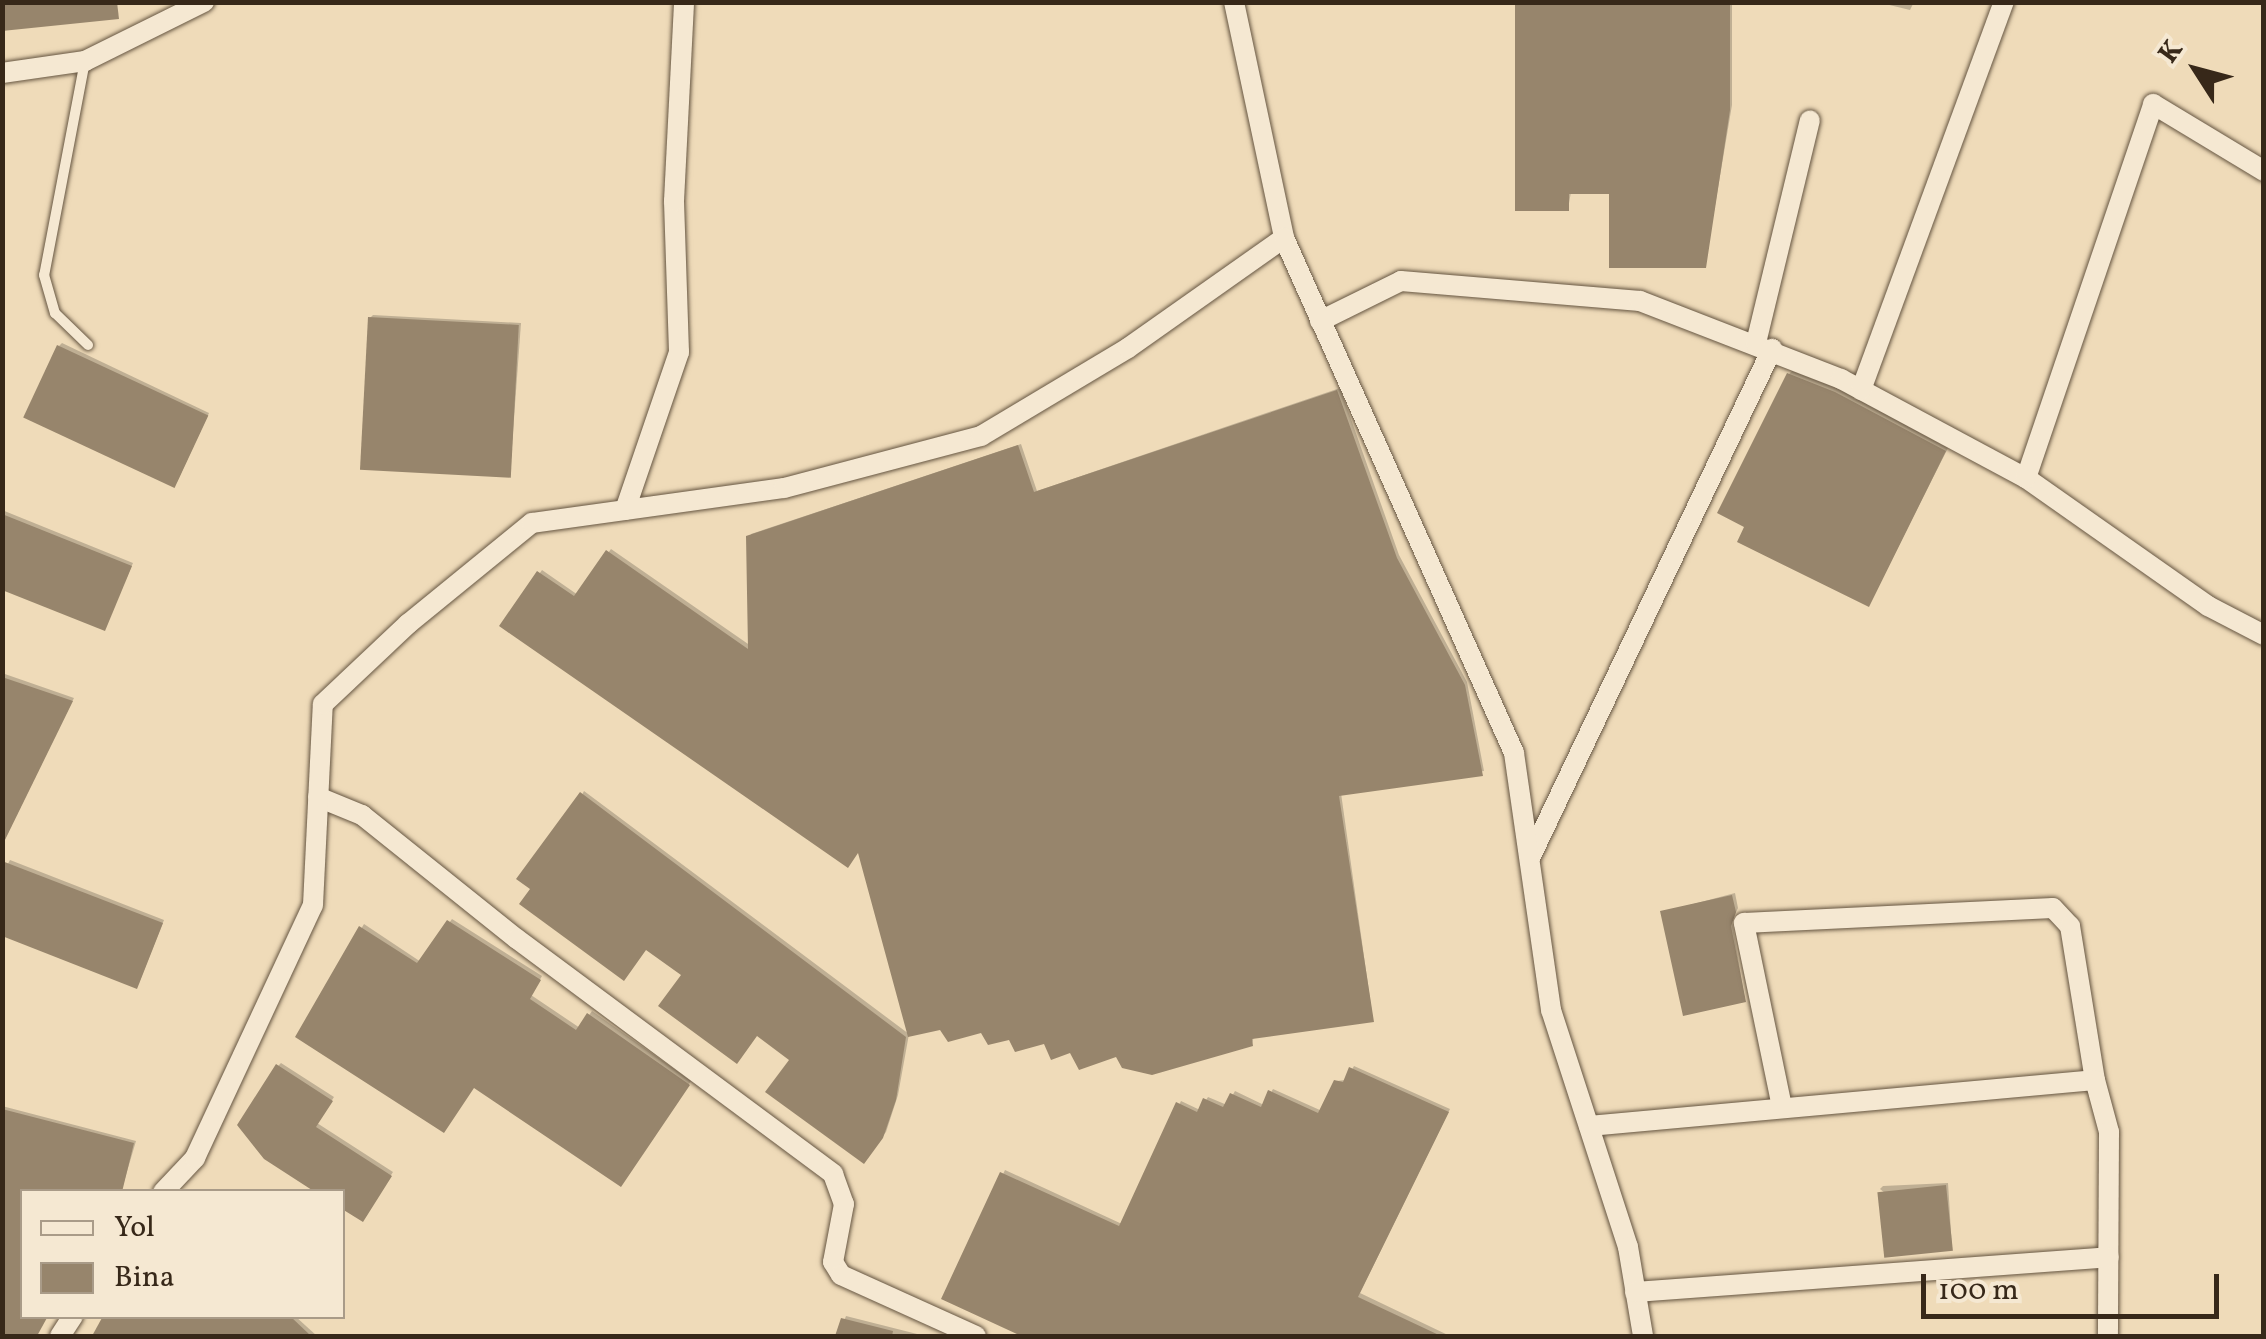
<!DOCTYPE html>
<html>
<head>
<meta charset="utf-8">
<style>
	body { margin:0 }
	#map { position:relative; width:2266px; height:1339px; overflow:hidden; background:#efdbb9; font-family:Vollkorn,serif }
	div>[style] { position:absolute }
	[style*='--x'] { left:calc(var(--x)*1px); top:calc(var(--y)*1px); width:calc(var(--w)*1px); rotate:calc(var(--a)*1deg) }
	.shadow>* { inset:0; background:#0003 }
	.building>* { inset:0; background:#97856c; transform-origin:0 0 }
	.roads { filter:drop-shadow(0 0 2px #655541) drop-shadow(0 0 2px #655541) }
	.lane>* { height:10px; margin:-5px; padding:0 5px; transform-origin:5px; border-radius:5px; background:#f5e8d2 }
	.street>* { height:20px; margin:-10px; padding:0 10px; transform-origin:10px; border-radius:10px; background:#f5e8d2 }
	span { translate:-50% -50%; white-space:nowrap; text-align:center; line-height:1.15; -webkit-text-stroke:8px #f5e8d2; paint-order:stroke }
	.frame { position:absolute; inset:0; border:5px solid #372819; pointer-events:none }
	.legend { position:absolute; left:20px; top:1189px; width:325px; height:130px; box-sizing:border-box; background:#f5e8d2; border:2px solid #a99b88; margin:0; padding:12px 18px; list-style:none; font-size:30px; color:#372819 }
	.legend li { display:flex; align-items:center; gap:20px; height:50px }
	.legend b { width:50px; border:2px solid #a99b88 }
	.north { position:absolute; left:2146px; top:20px; width:100px; height:100px; -webkit-text-stroke:8px #f5e8d2; paint-order:stroke; rotate:306deg; font-size:28px; font-weight:700; line-height:40px; text-align:center; color:#372819 }
	.north::after { content:''; display:block; margin:auto; width:35px; height:45px; background:#372819; clip-path:polygon(50% 0,100% 100%,50% 72%,0 100%) }
	.scale { position:absolute; left:1921px; top:1274px; width:298px; height:45px; box-sizing:border-box; border:5px solid #372819; border-top:0; padding-left:12px; font-size:30px; line-height:35px; white-space:nowrap; color:#372819; -webkit-text-stroke:8px #f5e8d2; paint-order:stroke }
</style>
</head>
<body>
<div id="map">
	<div class="shadow">
		<div style="clip-path:polygon(1518px 2px,1732px 2px,1732px 105px,1705px 265px,1612px 191px,1571px 192px,1568px 209px)"></div>
		<div style="clip-path:polygon(1877px 2px,1914px 2px,1910px 10px)"></div>
		<div style="clip-path:polygon(373px 315px,521px 323px,510px 473px,370px 318px)"></div>
		<div style="clip-path:polygon(62px 343px,209px 413px,177px 482px,59px 346px)"></div>
		<div style="clip-path:polygon(1792px 371px,1839px 389px,1948px 448px,1871px 601px,1789px 374px)"></div>
		<div style="clip-path:polygon(1340px 388px,1399px 555px,1467px 682px,1484px 771px,1341px 793px,1373px 1020px,1254px 1036px,1252px 1044px,1117px 1054px,1072px 1049px,859px 848px,503px 625px,542px 570px,578px 595px,611px 549px,751px 646px,751px 534px,1021px 444px,1037px 491px)"></div>
		<div style="clip-path:polygon(2px 510px,133px 563px,105px 628px,2px 587px)"></div>
		<div style="clip-path:polygon(2px 673px,74px 698px,2px 845px)"></div>
		<div style="clip-path:polygon(584px 791px,909px 1034px,898px 1095px,886px 1132px,866px 1158px,792px 1060px,647px 947px,533px 888px)"></div>
		<div style="clip-path:polygon(10px 860px,164px 920px,139px 983px,137px 986px,2px 875px)"></div>
		<div style="clip-path:polygon(1735px 893px,1738px 908px,1732px 921px,1745px 1000px,1663px 912px)"></div>
		<div style="clip-path:polygon(452px 919px,542px 976px,531px 995px,580px 1028px,592px 1011px,691px 1081px,624px 1181px,474px 1085px,298px 1036px,364px 924px,421px 962px)"></div>
		<div style="clip-path:polygon(281px 1063px,334px 1097px,317px 1123px,393px 1172px,365px 1216px,342px 1192px,278px 1066px)"></div>
		<div style="clip-path:polygon(1354px 1066px,1450px 1109px,1360px 1293px,1450px 1336px,1026px 1336px,944px 1298px,1005px 1170px,1122px 1224px,1181px 1101px,1200px 1110px,1208px 1097px,1227px 1105px,1235px 1091px,1264px 1105px,1273px 1089px,1322px 1111px,1336px 1081px,1346px 1080px)"></div>
		<div style="clip-path:polygon(2px 1106px,136px 1141px,121px 1192px,22px 1192px,22px 1316px,47px 1316px,36px 1336px,2px 1336px)"></div>
		<div style="clip-path:polygon(1948px 1183px,1952px 1248px,1880px 1189px,1883px 1186px)"></div>
		<div style="clip-path:polygon(107px 1316px,295px 1316px,317px 1336px,96px 1336px)"></div>
		<div style="clip-path:polygon(846px 1316px,925px 1336px,838px 1336px)"></div>
	</div>
	<div class="building">
		<div style="clip-path:polygon(2px 2px,117px 2px,119px 19px,2px 31px)"></div>
		<div style="clip-path:polygon(1515px 2px,1730px 2px,1730px 110px,1706px 268px,1609px 268px,1609px 194px,1569px 194px,1569px 211px,1515px 211px)"></div>
		<div style="left:368px;top:317px;width:151px;height:153px;rotate:3deg"></div>
		<div style="left:57px;top:345px;width:167px;height:80px;rotate:25deg"></div>
		<div style="clip-path:polygon(1787px 373px,1835px 392px,1946px 451px,1869px 607px,1737px 542px,1744px 527px,1717px 513px)"></div>
		<div style="clip-path:polygon(1337px 390px,1397px 558px,1465px 685px,1483px 776px,1339px 796px,1374px 1022px,1252px 1039px,1253px 1046px,1152px 1075px,1122px 1068px,1116px 1057px,1079px 1070px,1070px 1053px,1051px 1060px,1044px 1044px,1015px 1052px,1009px 1040px,988px 1045px,981px 1033px,948px 1042px,940px 1030px,908px 1037px,858px 853px,848px 868px,499px 626px,537px 571px,574px 596px,606px 550px,748px 649px,746px 536px,1018px 445px,1034px 492px)"></div>
		<div style="clip-path:polygon(2px 514px,132px 566px,105px 631px,2px 590px)"></div>
		<div style="clip-path:polygon(2px 677px,73px 701px,2px 846px)"></div>
		<div style="clip-path:polygon(580px 792px,906px 1037px,896px 1100px,883px 1138px,864px 1164px,765px 1092px,789px 1060px,757px 1036px,737px 1064px,658px 1006px,681px 975px,646px 950px,624px 981px,519px 904px,530px 889px,516px 879px)"></div>
		<div style="clip-path:polygon(2px 861px,163px 923px,137px 989px,2px 936px)"></div>
		<div style="clip-path:polygon(1732px 895px,1736px 912px,1731px 926px,1746px 1002px,1683px 1016px,1660px 911px)"></div>
		<div style="clip-path:polygon(447px 920px,541px 980px,530px 999px,576px 1030px,587px 1013px,690px 1085px,621px 1187px,474px 1088px,444px 1133px,295px 1037px,359px 926px,417px 963px)"></div>
		<div style="clip-path:polygon(276px 1064px,333px 1101px,316px 1127px,392px 1176px,363px 1222px,342px 1209px,342px 1192px,315px 1192px,264px 1159px,237px 1125px)"></div>
		<div style="clip-path:polygon(1349px 1067px,1449px 1112px,1358px 1297px,1441px 1336px,1021px 1336px,941px 1299px,1000px 1172px,1119px 1226px,1176px 1102px,1197px 1112px,1203px 1098px,1223px 1107px,1230px 1093px,1261px 1107px,1268px 1090px,1318px 1113px,1334px 1080px,1343px 1082px)"></div>
		<div style="clip-path:polygon(2px 1109px,134px 1143px,122px 1192px,22px 1192px,22px 1316px,48px 1316px,37px 1336px,2px 1336px)"></div>
		<div style="left:1946px;top:1185px;width:66px;height:69px;rotate:84deg"></div>
		<div style="clip-path:polygon(103px 1316px,290px 1316px,311px 1336px,92px 1336px)"></div>
		<div style="clip-path:polygon(841px 1318px,893px 1331px,892px 1336px,835px 1336px)"></div>
	</div>
	<div class="roads">
		<div class="lane">
			<div style="--x:85;--y:61;--w:218;--a:100.8"></div>
			<div style="--x:44;--y:275;--w:40;--a:74"></div>
			<div style="--x:55;--y:313;--w:46;--a:44.1"></div>
		</div>
		<div class="street">
			<div style="--x:1234;--y:2;--w:241;--a:78"></div>
			<div style="--x:2;--y:73;--w:84;--a:-8.2"></div>
			<div style="--x:85;--y:61;--w:133;--a:-26.4"></div>
			<div style="--x:1320;--y:321;--w:90;--a:-26.3"></div>
			<div style="--x:1401;--y:281;--w:240;--a:4.8"></div>
			<div style="--x:1640;--y:301;--w:216;--a:21.2"></div>
			<div style="--x:1841;--y:379;--w:210;--a:28.2"></div>
			<div style="--x:2026;--y:478;--w:223;--a:35.1"></div>
			<div style="--x:2208;--y:606;--w:63;--a:27.4"></div>
			<div style="--x:1756;--y:343;--w:229;--a:-76.4"></div>
			<div style="--x:1861;--y:390;--w:414;--a:-69.8"></div>
			<div style="--x:2026;--y:478;--w:395;--a:-71.2"></div>
			<div style="--x:2153;--y:104;--w:130;--a:31.1"></div>
			<div style="--x:625;--y:510;--w:167;--a:-71.1"></div>
			<div style="--x:679;--y:352;--w:151;--a:-91.9"></div>
			<div style="--x:674;--y:201;--w:199;--a:-87.1"></div>
			<div style="--x:318;--y:797;--w:48;--a:22.2"></div>
			<div style="--x:362;--y:815;--w:198;--a:38.7"></div>
			<div style="--x:517;--y:939;--w:394;--a:36.6"></div>
			<div style="--x:833;--y:1174;--w:32;--a:70"></div>
			<div style="--x:844;--y:1204;--w:59;--a:100.7"></div>
			<div style="--x:833;--y:1262;--w:15;--a:58"></div>
			<div style="--x:841;--y:1275;--w:148;--a:24.3"></div>
			<div style="--x:1530;--y:858;--w:564;--a:-64.57"></div>
			<div style="--x:1782;--y:1107;--w:188;--a:-101.7"></div>
			<div style="--x:1744;--y:923;--w:309;--a:-2.8"></div>
			<div style="--x:2053;--y:908;--w:25;--a:47"></div>
			<div style="--x:2070;--y:926;--w:156;--a:80.8"></div>
			<div style="--x:1589;--y:1126;--w:508;--a:-5.19"></div>
			<div style="--x:2095;--y:1080;--w:54;--a:74.9"></div>
			<div style="--x:2109;--y:1132;--w:204;--a:90.3"></div>
			<div style="--x:163;--y:1192;--w:47;--a:-46.7"></div>
			<div style="--x:195;--y:1158;--w:279;--a:-65"></div>
			<div style="--x:313;--y:905;--w:201;--a:-87.2"></div>
			<div style="--x:323;--y:704;--w:117;--a:-43.3"></div>
			<div style="--x:408;--y:624;--w:160;--a:-39.2"></div>
			<div style="--x:532;--y:523;--w:254;--a:-7.9"></div>
			<div style="--x:784;--y:488;--w:204;--a:-14.8"></div>
			<div style="--x:981;--y:436;--w:171;--a:-30.9"></div>
			<div style="--x:1128;--y:348;--w:191;--a:-35.2"></div>
			<div style="--x:1284;--y:238;--w:564;--a:65.93"></div>
			<div style="--x:1514;--y:753;--w:260;--a:81.8"></div>
			<div style="--x:1551;--y:1010;--w:249;--a:72"></div>
			<div style="--x:1628;--y:1247;--w:90;--a:80.4"></div>
			<div style="--x:1635;--y:1292;--w:475;--a:-4.2"></div>
			<div style="--x:60;--y:1336;--w:24;--a:-57"></div>
		</div>
	</div>
	<div class="frame"></div>
	<ul class="legend">
	<li><b style="height:12px;background:#f5e8d2"></b>Yol</li>
	<li><b style="height:28px;background:#97856c"></b>Bina</li>
	</ul>
	<div class="north">K</div>
	<div class="scale">100 m</div>
</div>
</body>
</html>
